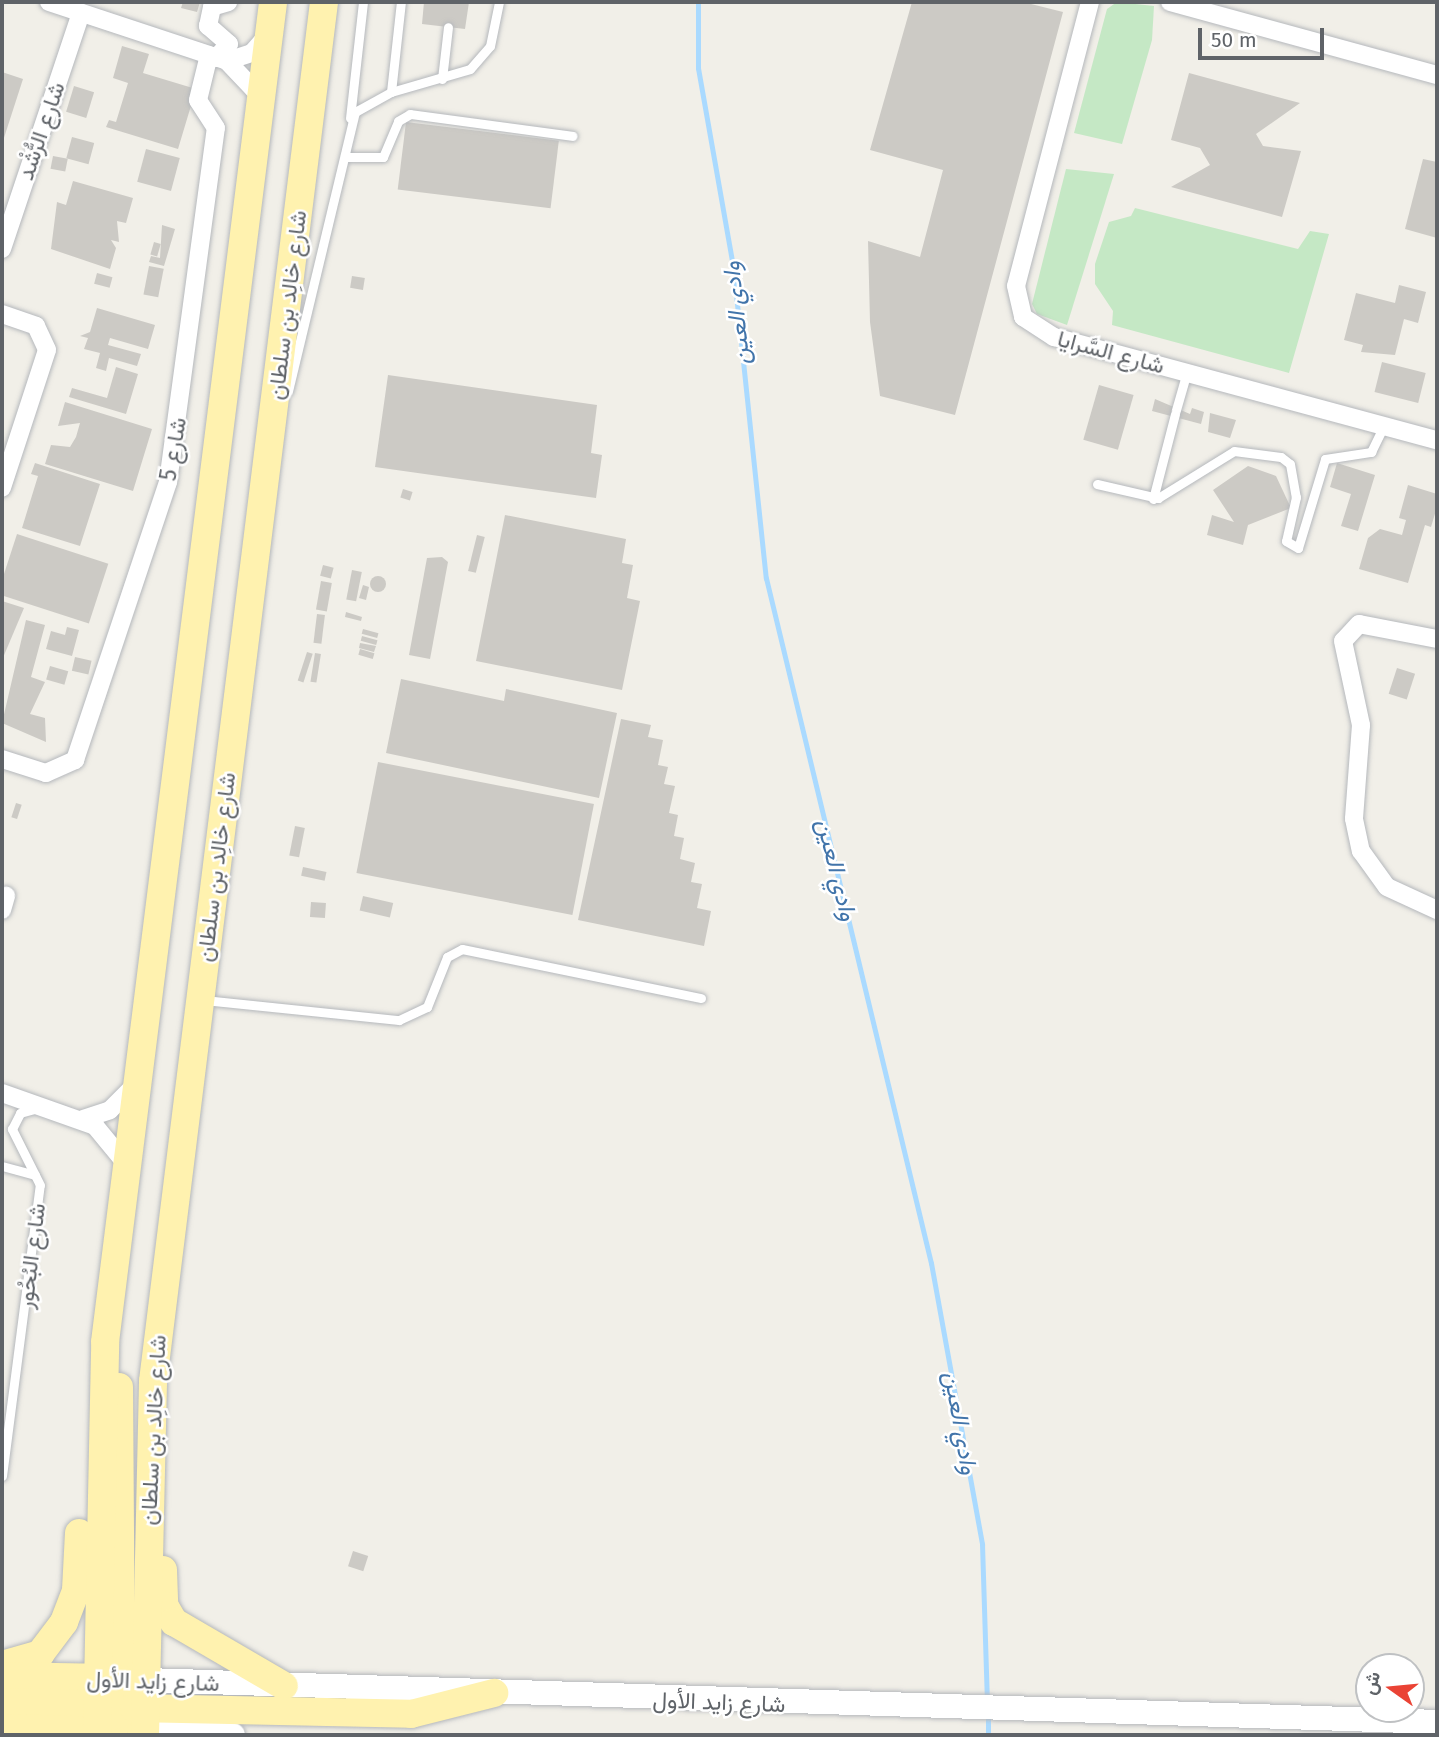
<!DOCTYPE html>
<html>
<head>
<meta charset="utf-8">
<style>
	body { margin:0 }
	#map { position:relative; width:1439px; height:1737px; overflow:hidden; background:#f1efe8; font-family:"Fira Sans",Vazirmatn,sans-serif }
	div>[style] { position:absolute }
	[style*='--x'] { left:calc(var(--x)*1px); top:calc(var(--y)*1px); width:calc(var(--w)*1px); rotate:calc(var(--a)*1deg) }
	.green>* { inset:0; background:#c5e8c5 }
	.stream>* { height:5px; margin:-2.5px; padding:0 2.5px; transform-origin:2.5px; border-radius:2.5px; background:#aadaff }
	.building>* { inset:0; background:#cccac5; transform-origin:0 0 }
	.round { border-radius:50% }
	.roads { filter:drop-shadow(0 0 2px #b5b8bc) drop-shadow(0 0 2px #b5b8bc) }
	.service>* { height:9px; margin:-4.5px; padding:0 4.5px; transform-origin:4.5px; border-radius:4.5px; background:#fff }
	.minor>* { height:18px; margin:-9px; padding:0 9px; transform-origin:9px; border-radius:9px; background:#fff }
	.secondary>* { height:24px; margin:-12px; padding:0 12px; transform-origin:12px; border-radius:12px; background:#fff }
	.primary>* { height:28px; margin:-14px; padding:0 14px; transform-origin:14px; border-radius:14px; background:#fff2af }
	span { translate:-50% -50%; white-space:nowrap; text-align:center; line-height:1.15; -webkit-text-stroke:5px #fff; paint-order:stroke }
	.street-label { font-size:23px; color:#5f6368 }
	.water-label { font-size:24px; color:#4174aa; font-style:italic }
	.frame { position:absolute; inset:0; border:4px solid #5f6368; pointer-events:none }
	.north { position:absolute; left:1355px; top:1653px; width:70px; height:70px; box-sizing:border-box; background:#fff; border:2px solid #bfc1c3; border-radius:50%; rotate:285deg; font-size:19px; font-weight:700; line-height:28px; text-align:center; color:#5f6368 }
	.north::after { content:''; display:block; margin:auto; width:24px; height:32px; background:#ea4335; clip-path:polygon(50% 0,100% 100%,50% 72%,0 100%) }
	.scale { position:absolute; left:1198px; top:28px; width:126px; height:32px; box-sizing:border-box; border:4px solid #5f6368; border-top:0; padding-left:9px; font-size:21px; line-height:24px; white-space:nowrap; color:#5f6368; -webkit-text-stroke:5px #fff; paint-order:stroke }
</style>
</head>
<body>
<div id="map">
	<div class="green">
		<div style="clip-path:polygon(1117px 2px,1154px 6px,1152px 40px,1122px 144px,1074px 133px,1107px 9px)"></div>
		<div style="clip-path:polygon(1066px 169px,1114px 174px,1067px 325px,1037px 314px,1032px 304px)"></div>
		<div style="clip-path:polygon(1135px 208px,1298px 249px,1310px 231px,1329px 234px,1289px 373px,1112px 325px,1113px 311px,1095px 284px,1095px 264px,1109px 222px,1131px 216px)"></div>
	</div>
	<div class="stream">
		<div style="--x:698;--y:2;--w:66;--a:90"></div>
		<div style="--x:698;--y:68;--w:201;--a:80"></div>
		<div style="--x:733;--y:266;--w:314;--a:84"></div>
		<div style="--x:766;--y:578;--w:705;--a:76.46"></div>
		<div style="--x:931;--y:1263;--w:286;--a:79.7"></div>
		<div style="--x:982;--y:1544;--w:158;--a:88.2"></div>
		<div style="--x:988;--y:1715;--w:20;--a:90"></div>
	</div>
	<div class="building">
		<div style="clip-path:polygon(183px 2px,200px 2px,197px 12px,181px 8px)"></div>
		<div style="clip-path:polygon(424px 2px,469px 2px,465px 29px,422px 24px)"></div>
		<div style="clip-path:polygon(912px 2px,1023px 2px,1063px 12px,955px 415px,880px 396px,870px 322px,868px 241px,920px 257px,943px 170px,870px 150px)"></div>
		<div style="clip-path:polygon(122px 46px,149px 54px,143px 73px,196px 89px,178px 149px,106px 127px,109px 120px,116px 122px,128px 83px,113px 78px)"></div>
		<div style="clip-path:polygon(2px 72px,23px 79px,2px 144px)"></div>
		<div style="clip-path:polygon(1189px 73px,1300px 103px,1256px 134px,1263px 146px,1301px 151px,1282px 217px,1171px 187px,1210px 165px,1200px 148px,1171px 140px)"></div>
		<div style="left:74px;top:86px;width:21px;height:27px;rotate:17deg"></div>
		<div style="left:406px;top:122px;width:154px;height:68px;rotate:7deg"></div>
		<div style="left:72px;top:137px;width:23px;height:22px;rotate:15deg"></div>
		<div style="left:146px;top:149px;width:35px;height:34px;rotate:15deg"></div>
		<div style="left:53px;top:156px;width:15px;height:13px;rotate:11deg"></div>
		<div style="clip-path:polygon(1423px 159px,1437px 162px,1437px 238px,1405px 229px)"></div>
		<div style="clip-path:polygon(73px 181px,133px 198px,126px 223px,117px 221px,119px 242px,111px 240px,116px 248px,110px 269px,51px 249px,57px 202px,66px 205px)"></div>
		<div style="clip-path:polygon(162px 225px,175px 229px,164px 266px,149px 262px,151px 256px,160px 258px)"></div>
		<div style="left:154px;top:242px;width:7px;height:13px;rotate:16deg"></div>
		<div style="left:149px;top:266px;width:15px;height:29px;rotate:11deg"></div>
		<div style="left:97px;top:273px;width:16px;height:11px;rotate:15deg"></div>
		<div style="left:352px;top:276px;width:13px;height:12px;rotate:9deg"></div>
		<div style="clip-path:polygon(1399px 285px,1426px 292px,1418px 323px,1404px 319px,1395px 355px,1361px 352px,1363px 345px,1344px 340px,1356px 293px,1395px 303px)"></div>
		<div style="clip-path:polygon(97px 308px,155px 325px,148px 349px,110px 338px,108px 345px,141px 354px,137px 366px,109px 358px,106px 371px,96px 368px,100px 353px,84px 349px,88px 338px,80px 336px,90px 332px)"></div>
		<div style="left:1382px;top:362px;width:45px;height:31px;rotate:14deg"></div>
		<div style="clip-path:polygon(116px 367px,138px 374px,126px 414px,69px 397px,72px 388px,107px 398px)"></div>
		<div style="clip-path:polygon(388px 375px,597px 405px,591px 453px,602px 455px,596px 498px,375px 467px)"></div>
		<div style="left:1099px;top:385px;width:36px;height:57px;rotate:16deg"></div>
		<div style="clip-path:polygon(1155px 399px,1190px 414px,1192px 408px,1204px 412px,1201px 424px,1152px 411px)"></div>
		<div style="clip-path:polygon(65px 402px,152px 429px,133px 491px,45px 464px,51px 445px,70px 447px,76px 437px,80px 423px,58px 426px)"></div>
		<div style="clip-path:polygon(1210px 413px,1236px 420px,1230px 438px,1208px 432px)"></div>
		<div style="clip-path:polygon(35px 463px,100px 484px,80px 546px,22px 528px,38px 476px,31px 474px)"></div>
		<div style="clip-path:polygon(1337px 463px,1375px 475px,1358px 531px,1341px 526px,1351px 494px,1330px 487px)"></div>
		<div style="clip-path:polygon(1248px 466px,1276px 476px,1291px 508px,1248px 525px,1243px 545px,1207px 535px,1212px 515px,1234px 522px,1213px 490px)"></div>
		<div style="clip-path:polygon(1408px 485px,1437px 494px,1437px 507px,1431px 527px,1425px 525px,1408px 583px,1359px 569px,1368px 538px,1380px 529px,1402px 535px,1406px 520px,1399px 518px)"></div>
		<div style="left:403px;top:489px;width:10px;height:9px;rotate:17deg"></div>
		<div style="clip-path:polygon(505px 515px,626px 539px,622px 563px,633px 565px,627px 598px,640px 601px,622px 690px,476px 661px)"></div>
		<div style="left:17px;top:534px;width:96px;height:63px;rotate:18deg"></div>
		<div style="left:477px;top:535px;width:8px;height:37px;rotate:14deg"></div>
		<div style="clip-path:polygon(442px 557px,448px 562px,430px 659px,409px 655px,427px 558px)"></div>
		<div style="left:323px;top:565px;width:11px;height:11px;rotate:15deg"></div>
		<div style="left:352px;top:570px;width:10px;height:30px;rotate:11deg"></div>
		<div class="round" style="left:370px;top:576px;width:16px;height:16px"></div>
		<div style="left:321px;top:581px;width:11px;height:29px;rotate:10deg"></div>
		<div style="clip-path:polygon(363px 585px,369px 587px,366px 600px,359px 598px)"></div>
		<div style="clip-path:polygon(2px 601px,24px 608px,2px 660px)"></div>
		<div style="clip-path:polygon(346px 612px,362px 617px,361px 621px,345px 617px)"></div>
		<div style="left:317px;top:614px;width:8px;height:29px;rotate:7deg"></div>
		<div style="clip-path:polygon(26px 620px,45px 625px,31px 677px,45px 682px,30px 714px,45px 718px,46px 742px,2px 723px)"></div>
		<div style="clip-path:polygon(67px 627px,79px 630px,72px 656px,46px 649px,51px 631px,65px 635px)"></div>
		<div style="left:363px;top:629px;width:16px;height:5px;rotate:15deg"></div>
		<div style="left:362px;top:636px;width:16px;height:5px;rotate:15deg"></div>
		<div style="clip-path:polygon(360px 643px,376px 646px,374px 652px,359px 648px)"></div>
		<div style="left:360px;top:649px;width:15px;height:6px;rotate:16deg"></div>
		<div style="left:307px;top:652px;width:6px;height:30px;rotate:18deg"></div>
		<div style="left:315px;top:653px;width:6px;height:29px;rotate:9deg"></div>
		<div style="left:75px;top:657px;width:17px;height:14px;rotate:13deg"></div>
		<div style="left:50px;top:666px;width:19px;height:14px;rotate:16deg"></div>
		<div style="left:1397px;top:668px;width:19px;height:27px;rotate:18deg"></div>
		<div style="clip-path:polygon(401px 679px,504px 701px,506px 689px,617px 713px,599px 798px,386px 753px)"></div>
		<div style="clip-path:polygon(621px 719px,651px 725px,648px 737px,663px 740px,658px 765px,668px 767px,664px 784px,675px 786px,669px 813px,678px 815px,674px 836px,684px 838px,680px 859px,695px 863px,691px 882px,702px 884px,697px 908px,711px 911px,704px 946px,578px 920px)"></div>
		<div style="left:378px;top:762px;width:220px;height:113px;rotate:11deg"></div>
		<div style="left:16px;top:803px;width:6px;height:15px;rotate:18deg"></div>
		<div style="left:295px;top:826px;width:10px;height:30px;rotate:11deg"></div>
		<div style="left:303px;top:867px;width:24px;height:9px;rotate:12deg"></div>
		<div style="left:363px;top:896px;width:31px;height:15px;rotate:13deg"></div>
		<div style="left:311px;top:902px;width:15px;height:15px;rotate:4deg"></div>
		<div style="left:353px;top:1551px;width:16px;height:16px;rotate:18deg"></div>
	</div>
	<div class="roads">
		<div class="service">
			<div style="--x:442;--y:79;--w:52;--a:-83.4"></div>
			<div style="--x:391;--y:92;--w:91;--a:-83.7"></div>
			<div style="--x:350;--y:118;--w:117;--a:-83.6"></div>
			<div style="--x:345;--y:157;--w:38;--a:0"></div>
			<div style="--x:383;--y:157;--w:39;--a:-67"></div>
			<div style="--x:398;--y:121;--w:14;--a:-30"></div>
			<div style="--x:410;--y:114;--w:164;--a:7.7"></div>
			<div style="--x:288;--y:391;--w:287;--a:-76.5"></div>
			<div style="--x:355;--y:112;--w:41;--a:-29.1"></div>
			<div style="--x:391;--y:92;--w:82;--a:-16.2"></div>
			<div style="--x:470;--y:69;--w:30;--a:-49"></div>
			<div style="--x:490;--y:46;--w:45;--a:-78.4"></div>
			<div style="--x:1176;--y:410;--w:40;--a:-74"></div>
			<div style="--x:1097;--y:484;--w:63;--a:12.9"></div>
			<div style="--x:1158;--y:498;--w:89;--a:-31.7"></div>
			<div style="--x:1234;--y:451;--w:47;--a:7.3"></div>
			<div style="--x:1281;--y:457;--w:11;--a:38"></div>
			<div style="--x:1290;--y:464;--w:34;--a:80"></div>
			<div style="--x:1296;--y:497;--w:45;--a:102.8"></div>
			<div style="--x:1286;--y:541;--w:14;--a:30"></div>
			<div style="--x:1298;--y:548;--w:93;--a:-73.1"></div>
			<div style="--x:1325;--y:459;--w:47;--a:-8.7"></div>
			<div style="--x:1371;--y:452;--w:30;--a:-64"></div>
			<div style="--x:1153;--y:499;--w:88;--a:-75.5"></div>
			<div style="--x:204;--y:1000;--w:196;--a:5.9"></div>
			<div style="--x:399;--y:1020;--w:31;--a:-25"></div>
			<div style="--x:427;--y:1007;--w:54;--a:-68.2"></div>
			<div style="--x:447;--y:957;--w:17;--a:-28"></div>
			<div style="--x:462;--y:949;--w:244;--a:11.6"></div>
			<div style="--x:2;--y:1166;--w:34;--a:15"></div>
			<div style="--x:2;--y:1476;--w:293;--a:-82.6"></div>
			<div style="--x:40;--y:1185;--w:63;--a:-116.6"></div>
			<div style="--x:12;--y:1129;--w:18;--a:-63"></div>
			<div style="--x:20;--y:1113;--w:15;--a:-16"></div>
		</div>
		<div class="minor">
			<div style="--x:49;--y:2;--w:188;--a:18.3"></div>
			<div style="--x:227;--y:61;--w:50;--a:46.6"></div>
			<div style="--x:1090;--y:2;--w:293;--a:104.6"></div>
			<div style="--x:1016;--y:286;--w:32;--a:77"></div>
			<div style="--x:1023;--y:317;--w:37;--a:33"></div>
			<div style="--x:1054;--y:337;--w:397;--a:15.1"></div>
			<div style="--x:1170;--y:2;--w:277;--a:15.3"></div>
			<div style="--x:216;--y:58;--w:19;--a:-47"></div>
			<div style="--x:229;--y:44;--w:28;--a:-139"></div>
			<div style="--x:208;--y:26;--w:19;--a:-78"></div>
			<div style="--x:212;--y:7;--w:17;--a:-17"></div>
			<div style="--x:227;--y:61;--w:26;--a:-18"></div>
			<div style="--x:252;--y:53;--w:23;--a:-49"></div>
			<div style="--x:2;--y:249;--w:249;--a:-71.5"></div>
			<div style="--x:2;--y:314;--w:36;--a:19"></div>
			<div style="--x:36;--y:326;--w:26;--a:65"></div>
			<div style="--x:47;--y:350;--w:145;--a:108.1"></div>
			<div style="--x:1437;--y:639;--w:79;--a:-169.1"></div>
			<div style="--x:1359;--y:624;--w:23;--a:133"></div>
			<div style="--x:1343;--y:641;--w:86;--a:77.9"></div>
			<div style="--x:1361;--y:725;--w:94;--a:94.3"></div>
			<div style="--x:1354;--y:819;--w:33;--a:78"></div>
			<div style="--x:1361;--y:851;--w:44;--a:54.2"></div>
			<div style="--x:1387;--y:887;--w:55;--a:24.7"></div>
			<div style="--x:2;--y:759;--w:46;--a:17.7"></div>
			<div style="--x:46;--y:773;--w:32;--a:-24"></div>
			<div style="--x:75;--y:760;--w:293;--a:-71.5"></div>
			<div style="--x:168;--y:482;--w:357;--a:-82.3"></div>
			<div style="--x:216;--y:128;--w:33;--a:-123"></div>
			<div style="--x:198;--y:100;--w:46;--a:-76.3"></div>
			<div style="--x:2;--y:910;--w:15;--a:-74"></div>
			<div style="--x:2;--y:1093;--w:99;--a:19.5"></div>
			<div style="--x:95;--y:1126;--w:50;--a:50.6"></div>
			<div style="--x:83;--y:1119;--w:28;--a:-18"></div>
			<div style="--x:110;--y:1110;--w:37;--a:-45"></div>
		</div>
		<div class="secondary">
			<div style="--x:146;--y:1680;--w:1292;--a:1.86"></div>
			<div style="--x:145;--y:1731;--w:88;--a:2.6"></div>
		</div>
		<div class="primary">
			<div style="--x:119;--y:1387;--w:292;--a:89.6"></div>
			<div style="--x:121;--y:1679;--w:48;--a:69.3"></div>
			<div style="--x:163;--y:1570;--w:35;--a:88"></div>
			<div style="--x:164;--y:1605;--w:20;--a:60"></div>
			<div style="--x:174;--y:1622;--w:127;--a:30.2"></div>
			<div style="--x:2;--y:1665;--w:40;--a:-16"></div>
			<div style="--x:40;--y:1654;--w:40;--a:-53"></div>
			<div style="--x:64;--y:1622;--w:34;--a:-69"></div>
			<div style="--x:76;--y:1590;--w:57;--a:-87"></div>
			<div style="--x:2;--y:1676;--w:109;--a:1.1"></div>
			<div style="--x:2;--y:1702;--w:111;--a:1"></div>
			<div style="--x:2;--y:1728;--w:112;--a:1.5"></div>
			<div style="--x:96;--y:1730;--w:18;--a:-45"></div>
			<div style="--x:109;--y:1717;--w:27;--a:-20"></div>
			<div style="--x:134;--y:1708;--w:277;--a:1.2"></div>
			<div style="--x:411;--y:1714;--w:86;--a:-14.2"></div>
			<div style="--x:97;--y:1735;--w:393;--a:-88.8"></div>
			<div style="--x:105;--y:1342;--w:1350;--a:-82.85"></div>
			<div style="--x:145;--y:1735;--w:354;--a:-88.7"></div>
			<div style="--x:153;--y:1381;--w:1390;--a:-82.93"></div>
		</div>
	</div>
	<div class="street-label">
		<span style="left:41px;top:131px;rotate:-71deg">شارع الرُّشْد</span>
		<span style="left:287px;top:305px;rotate:-83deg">شارع خالِد بن سلطان</span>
		<span style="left:1111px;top:352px;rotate:15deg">شارع السَّرايا</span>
		<span style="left:173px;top:449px;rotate:-80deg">شارع 5</span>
		<span style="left:216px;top:867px;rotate:-83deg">شارع خالِد بن سلطان</span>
		<span style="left:31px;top:1256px;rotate:-83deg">شارع البُحُور</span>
		<span style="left:153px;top:1430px;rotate:-87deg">شارع خالِد بن سلطان</span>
		<span style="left:153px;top:1681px;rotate:2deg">شارع زايد الأول</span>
		<span style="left:719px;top:1702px;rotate:2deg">شارع زايد الأول</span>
	</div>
	<div class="water-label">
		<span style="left:737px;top:313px;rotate:-96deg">وادي العين</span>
		<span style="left:836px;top:870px;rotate:76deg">وادي العين</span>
		<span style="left:960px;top:1423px;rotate:80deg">وادي العين</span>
	</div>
	<div class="frame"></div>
	<div class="north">ش</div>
	<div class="scale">50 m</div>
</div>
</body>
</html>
